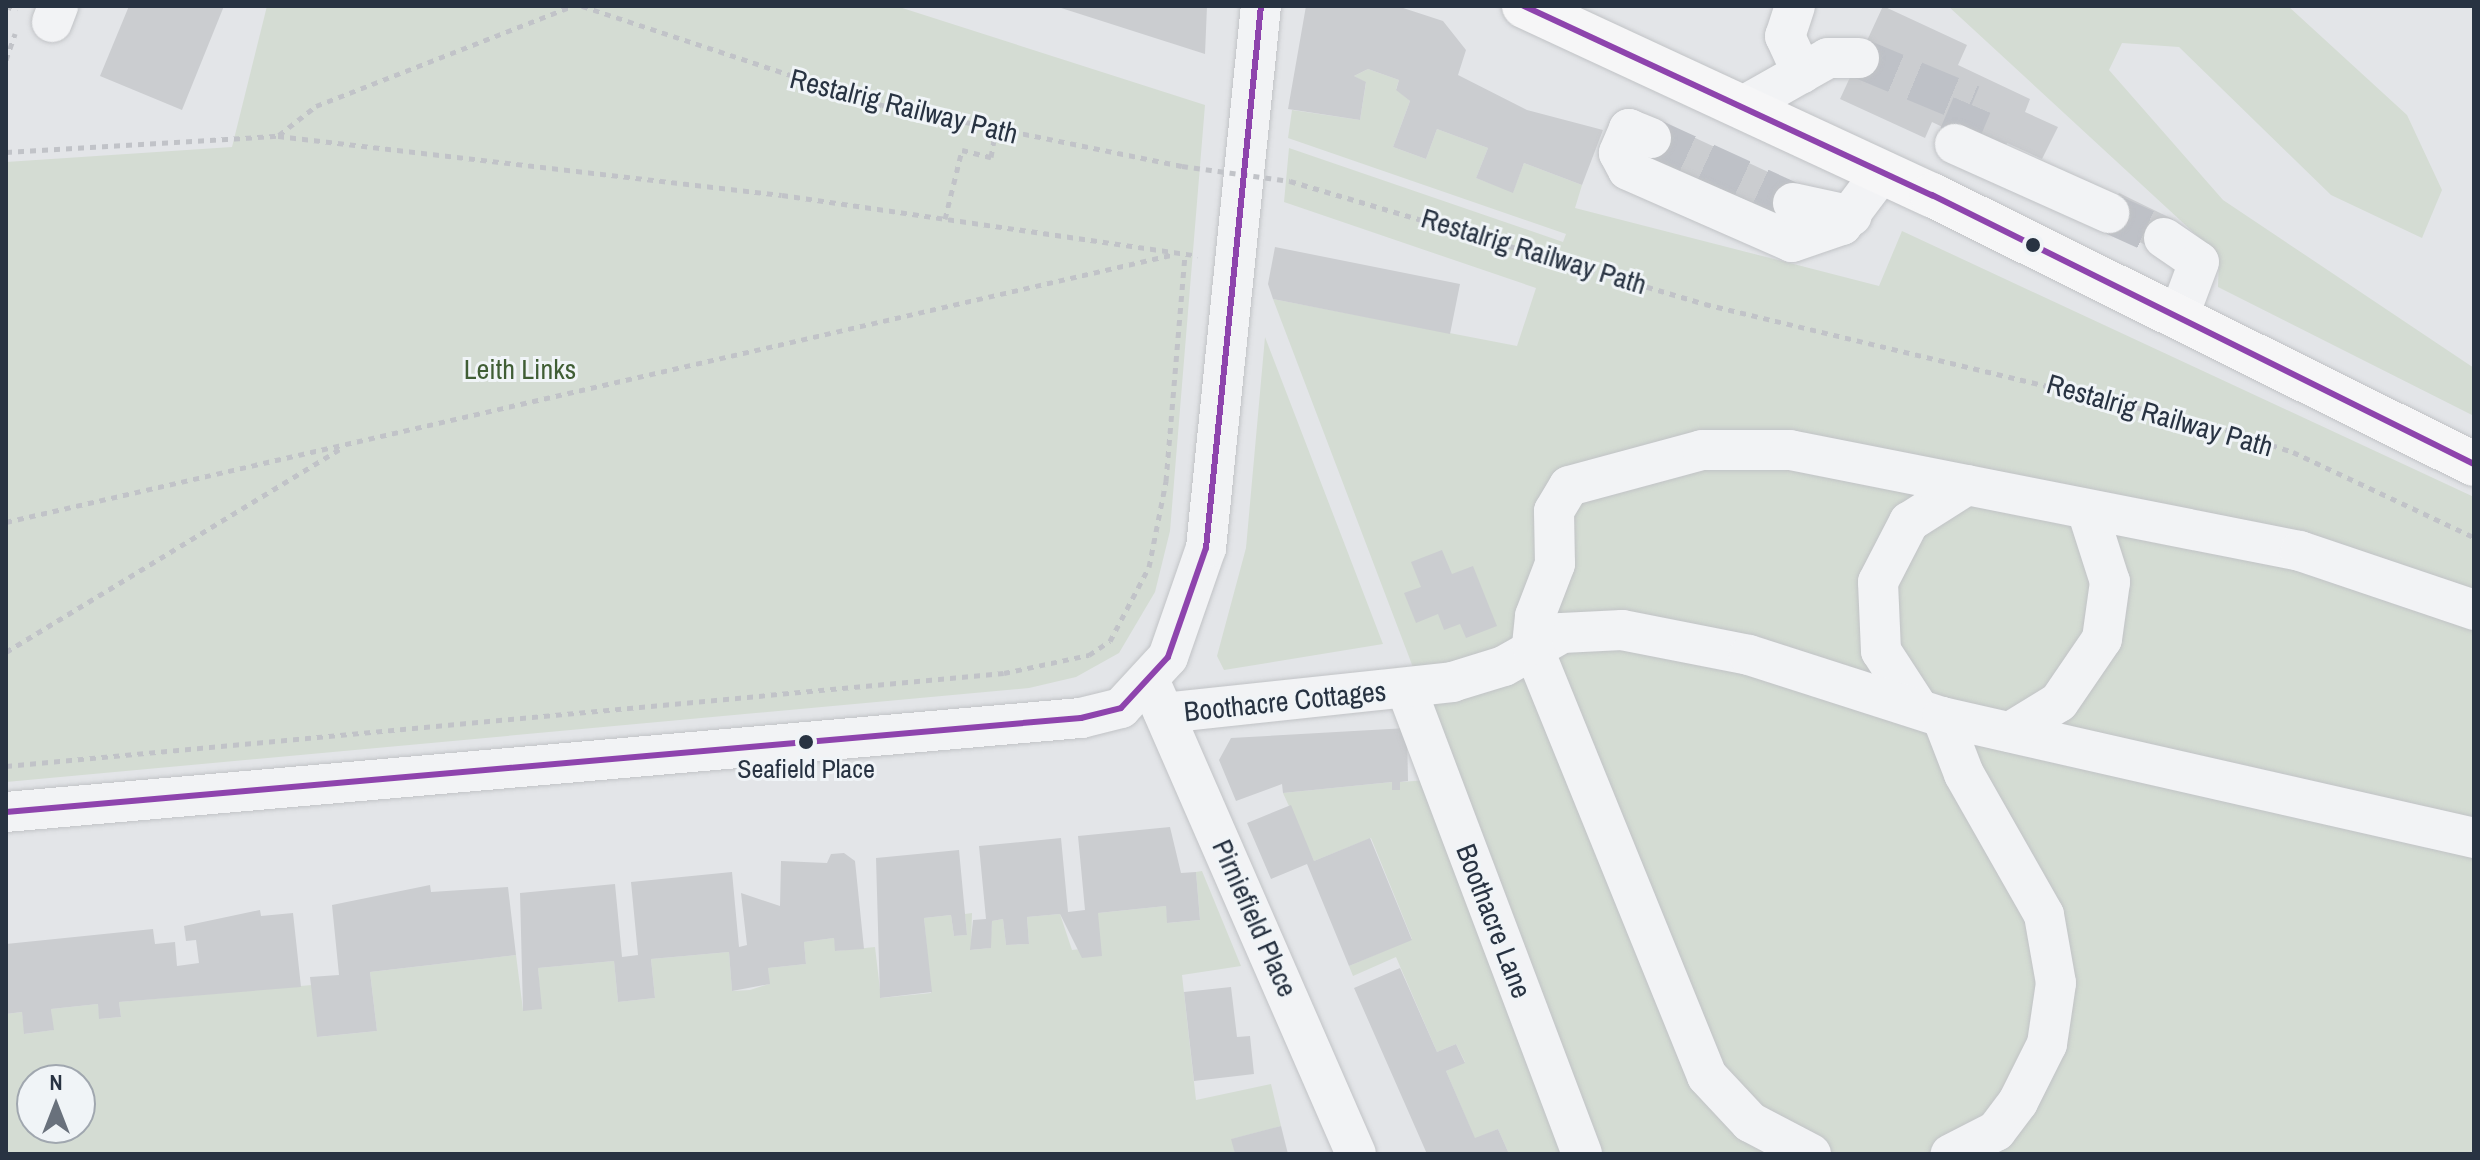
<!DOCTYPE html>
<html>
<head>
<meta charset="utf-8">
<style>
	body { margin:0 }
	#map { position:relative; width:2480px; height:1160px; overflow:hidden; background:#e3e5e8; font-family:"Archivo Narrow",sans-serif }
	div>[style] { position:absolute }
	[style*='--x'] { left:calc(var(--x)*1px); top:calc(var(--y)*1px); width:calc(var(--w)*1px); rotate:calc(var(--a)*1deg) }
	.green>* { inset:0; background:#d4dcd3 }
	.building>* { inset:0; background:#cbcdd0; transform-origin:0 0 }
	.minor-tunnel>* { height:40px; margin-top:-20px; transform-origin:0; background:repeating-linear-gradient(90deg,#bec1c7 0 40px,transparent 0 60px) }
	.path>* { height:5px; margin-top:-2.5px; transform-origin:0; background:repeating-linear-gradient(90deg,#c1c3c8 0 6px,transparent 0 12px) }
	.roads { filter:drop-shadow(0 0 2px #c1c3c6) drop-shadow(0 0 2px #c1c3c6) }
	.minor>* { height:40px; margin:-20px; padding:0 20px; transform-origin:20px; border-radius:20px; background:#f2f3f5 }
	.major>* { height:44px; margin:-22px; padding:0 22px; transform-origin:22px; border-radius:22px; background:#f6f6f7 }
	.path-bridge>* { height:5px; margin-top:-2.5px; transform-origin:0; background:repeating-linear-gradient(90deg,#c1c3c8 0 6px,transparent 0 12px) }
	.bus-1>* { height:6px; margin:-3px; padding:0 3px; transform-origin:3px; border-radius:3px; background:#8e44ad }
	.dots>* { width:22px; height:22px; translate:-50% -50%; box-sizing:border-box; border:4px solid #f0f4f7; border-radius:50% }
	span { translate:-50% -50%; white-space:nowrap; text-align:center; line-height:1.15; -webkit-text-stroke:6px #f0f4f7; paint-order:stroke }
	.bus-label { font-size:26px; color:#283342 }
	.street-label { font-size:28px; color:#283342 }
	.park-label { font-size:28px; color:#405e35 }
	.frame { position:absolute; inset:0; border:8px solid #283342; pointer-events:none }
	.north { position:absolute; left:16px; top:1064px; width:80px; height:80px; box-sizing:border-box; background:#f0f4f7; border:2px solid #a0a7af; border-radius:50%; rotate:0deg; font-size:22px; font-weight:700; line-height:32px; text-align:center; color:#283342 }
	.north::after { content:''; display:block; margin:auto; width:28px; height:36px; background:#69717c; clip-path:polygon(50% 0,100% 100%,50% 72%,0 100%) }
</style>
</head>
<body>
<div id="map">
	<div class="green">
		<div style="clip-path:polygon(267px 6px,896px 6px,1205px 105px,1170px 531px,1155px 592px,1119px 653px,1076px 677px,1029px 688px,6px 782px,6px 162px,232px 147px)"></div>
		<div style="clip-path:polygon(1948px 6px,2288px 6px,2407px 115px,2442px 190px,2422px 238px,2331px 195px,2179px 47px,2122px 43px,2109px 70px,2223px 200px,2474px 368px,2474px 416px,2218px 287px,2219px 256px)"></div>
		<div style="clip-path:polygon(1368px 69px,1399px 80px,1396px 89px,1410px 101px,1393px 147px,1426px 159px,1437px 129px,1488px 148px,1476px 178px,1513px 192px,1524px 163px,1582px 185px,1575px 208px,1879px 286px,1902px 231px,2474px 497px,2474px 1154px,1598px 1154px,1273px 299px,1517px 346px,1536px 288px,1284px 202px,1289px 148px,1563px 242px,1566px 234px,1288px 138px,1292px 110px,1360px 120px,1366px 83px,1354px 76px)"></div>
		<div style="clip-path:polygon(1265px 337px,1383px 644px,1224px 670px,1217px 656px,1246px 548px)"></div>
		<div style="clip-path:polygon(1428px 780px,1571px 1154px,1509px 1154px,1498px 1129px,1475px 1139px,1446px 1071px,1465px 1062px,1456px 1044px,1437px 1052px,1396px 957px,1353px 976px,1349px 966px,1412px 939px,1371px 838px,1314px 861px,1283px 793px,1392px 782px,1400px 790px,1400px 782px)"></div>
		<div style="clip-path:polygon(evenodd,1202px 871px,1241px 966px,1182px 975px,1196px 1100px,1271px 1084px,1281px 1126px,1232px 1139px,1235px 1154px,6px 1154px,6px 1014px,22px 1012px,25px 1034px,53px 1030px,51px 1009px,98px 1004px,100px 1019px,121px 1017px,119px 1002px,312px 985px,318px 1037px,377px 1031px,370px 972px,516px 955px,523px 1010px,541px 1009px,538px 968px,614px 961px,618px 1002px,655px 998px,651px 959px,729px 952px,732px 991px,750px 990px,769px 984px,768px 968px,806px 964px,804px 942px,834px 938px,836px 951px,875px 947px,881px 998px,931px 993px,924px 918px,951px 915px,954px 936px,967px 935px,965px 914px,972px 913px,971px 950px,990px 948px,992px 921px,1003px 919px,1006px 945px,1029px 944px,1027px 917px,1060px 914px,1072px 950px,1081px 949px,1098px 913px,1166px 906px,1168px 923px,1200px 920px,1196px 872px,1202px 871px,32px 1080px,80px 1080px,80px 1128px,32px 1128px,32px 1080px)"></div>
	</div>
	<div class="building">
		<div style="clip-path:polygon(129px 6px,224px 6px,182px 110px,100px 76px)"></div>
		<div style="clip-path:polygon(1207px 6px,1205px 54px,1058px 7px,1058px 6px)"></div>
		<div style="clip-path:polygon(1306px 6px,1397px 6px,1443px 21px,1466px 50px,1458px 75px,1527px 110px,1603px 130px,1582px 185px,1524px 163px,1513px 193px,1476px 178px,1488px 148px,1437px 129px,1426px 159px,1393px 147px,1410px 101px,1396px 90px,1399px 80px,1368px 69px,1354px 76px,1366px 82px,1360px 120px,1288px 109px)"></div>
		<div style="clip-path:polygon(1883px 6px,1967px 45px,1958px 65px,2030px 99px,2025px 112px,2058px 127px,2042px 159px,2007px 143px,2002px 155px,1932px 122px,1925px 138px,1840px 99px)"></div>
		<div style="left:1659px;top:121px;width:157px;height:40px;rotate:25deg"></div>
		<div style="left:2119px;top:193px;width:60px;height:35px;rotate:26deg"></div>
		<div style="clip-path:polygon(1275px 247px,1460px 284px,1450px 334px,1273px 299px,1268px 284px)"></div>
		<div style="clip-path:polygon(1442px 550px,1452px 574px,1473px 566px,1497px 626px,1466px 638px,1460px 624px,1444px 630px,1438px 614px,1416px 623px,1404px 593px,1421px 587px,1411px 562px)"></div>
		<div style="clip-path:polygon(1407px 728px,1408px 781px,1400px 782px,1400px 790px,1392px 790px,1392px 782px,1283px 793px,1282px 784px,1236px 801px,1219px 760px,1231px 738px)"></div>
		<div style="clip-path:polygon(1291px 805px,1314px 861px,1370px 838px,1412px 940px,1349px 966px,1307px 864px,1271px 879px,1247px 823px)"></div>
		<div style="clip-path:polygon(1170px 827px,1181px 873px,1196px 872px,1200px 920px,1167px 923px,1166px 906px,1098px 913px,1102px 956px,1082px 958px,1060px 914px,1027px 917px,1029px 944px,1006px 945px,1003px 919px,992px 921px,991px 948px,970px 950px,973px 920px,986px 919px,979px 846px,1061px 838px,1068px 912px,1085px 910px,1078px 836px)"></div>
		<div style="clip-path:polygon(959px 850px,967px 935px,954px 936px,951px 915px,924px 918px,932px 992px,880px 998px,876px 858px)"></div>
		<div style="clip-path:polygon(844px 853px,855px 861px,864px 949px,835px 951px,834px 938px,804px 942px,806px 964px,768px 968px,770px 984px,732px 991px,729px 952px,651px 959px,655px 998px,618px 1002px,614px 961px,538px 968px,542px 1009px,523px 1011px,520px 893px,615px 884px,622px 957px,638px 955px,631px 882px,732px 872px,739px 947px,747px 945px,741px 893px,780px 906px,781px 861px,827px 863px,831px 854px)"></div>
		<div style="clip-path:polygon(430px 885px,431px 892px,508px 887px,516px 955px,370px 972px,377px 1031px,317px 1037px,310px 977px,339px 975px,332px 905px)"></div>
		<div style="clip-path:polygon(260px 910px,261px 916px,293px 913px,301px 987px,119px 1002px,121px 1017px,99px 1019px,98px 1004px,51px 1009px,54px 1030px,24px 1034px,22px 1012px,6px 1014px,6px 944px,153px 929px,155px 944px,175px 942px,177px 966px,199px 963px,196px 940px,186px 941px,184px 926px)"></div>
		<div style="clip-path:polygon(1400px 968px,1437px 1052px,1456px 1044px,1465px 1063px,1446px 1071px,1475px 1138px,1498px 1129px,1509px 1154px,1427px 1154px,1354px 988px)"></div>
		<div style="clip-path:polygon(1231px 987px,1237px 1037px,1250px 1036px,1254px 1074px,1194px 1081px,1184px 992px)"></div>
		<div style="clip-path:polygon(1281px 1126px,1288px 1154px,1235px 1154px,1231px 1139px)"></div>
	</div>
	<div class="minor-tunnel">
		<div style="--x:1859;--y:58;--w:122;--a:22.6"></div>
		<div style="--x:1972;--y:105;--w:33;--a:113"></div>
		<div style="--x:1651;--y:138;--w:156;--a:24.6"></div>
		<div style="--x:2109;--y:213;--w:60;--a:24.4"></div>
	</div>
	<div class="path">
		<div style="--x:6;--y:6;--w:12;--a:20"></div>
		<div style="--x:582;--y:6;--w:316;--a:18.3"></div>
		<div style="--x:882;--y:105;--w:306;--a:11.5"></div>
		<div style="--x:6;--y:60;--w:28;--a:-71"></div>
		<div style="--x:279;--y:135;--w:47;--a:-38.1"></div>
		<div style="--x:316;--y:106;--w:276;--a:-21.3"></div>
		<div style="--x:6;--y:152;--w:272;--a:-3.4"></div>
		<div style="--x:278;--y:136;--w:507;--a:6.68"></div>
		<div style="--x:782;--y:195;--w:420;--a:8.3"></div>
		<div style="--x:1290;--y:181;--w:433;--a:16.5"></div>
		<div style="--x:1705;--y:304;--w:523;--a:13.48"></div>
		<div style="--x:2214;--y:426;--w:83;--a:18.2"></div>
		<div style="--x:2293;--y:452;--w:200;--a:25.2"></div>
		<div style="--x:945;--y:219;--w:71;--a:-76.2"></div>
		<div style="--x:962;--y:150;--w:30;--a:14"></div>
		<div style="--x:991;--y:157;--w:27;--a:-80"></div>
		<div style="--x:6;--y:522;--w:1195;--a:-12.91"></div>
		<div style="--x:6;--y:652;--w:391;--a:-31.3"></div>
		<div style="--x:6;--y:766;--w:1002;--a:-5.32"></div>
		<div style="--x:1004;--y:673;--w:87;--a:-12"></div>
		<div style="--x:1089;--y:655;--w:25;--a:-34"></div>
		<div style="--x:1110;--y:641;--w:84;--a:-62.2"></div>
		<div style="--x:1149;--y:567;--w:88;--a:-78.8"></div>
		<div style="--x:1166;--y:481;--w:227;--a:-85.2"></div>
	</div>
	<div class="roads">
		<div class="minor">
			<div style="--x:1795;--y:6;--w:32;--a:108"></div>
			<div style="--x:1785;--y:36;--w:41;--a:65.3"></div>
			<div style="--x:52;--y:22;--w:17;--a:-69"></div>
			<div style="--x:1745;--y:105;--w:95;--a:-29.5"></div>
			<div style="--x:1828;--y:58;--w:31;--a:0"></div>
			<div style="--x:1651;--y:138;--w:24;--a:-158"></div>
			<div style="--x:1629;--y:129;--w:26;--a:113"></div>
			<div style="--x:1619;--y:153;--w:19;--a:62"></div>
			<div style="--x:1628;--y:170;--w:179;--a:23.7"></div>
			<div style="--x:1792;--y:242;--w:53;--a:-18.8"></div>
			<div style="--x:1842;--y:225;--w:66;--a:-53"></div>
			<div style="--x:1955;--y:144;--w:169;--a:24.1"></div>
			<div style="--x:1793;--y:203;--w:60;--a:12.4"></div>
			<div style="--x:2164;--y:238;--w:42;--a:34.4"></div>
			<div style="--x:2199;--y:262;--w:60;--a:110.6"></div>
			<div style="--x:1406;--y:688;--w:498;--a:69.3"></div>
			<div style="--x:1154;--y:691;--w:505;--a:66.43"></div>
			<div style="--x:1918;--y:708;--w:68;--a:-123"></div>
			<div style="--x:1881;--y:651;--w:69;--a:-92.5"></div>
			<div style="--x:1878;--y:582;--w:68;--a:-62.7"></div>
			<div style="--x:1909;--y:522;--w:69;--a:-32.5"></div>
			<div style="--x:1164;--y:713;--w:290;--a:-6.1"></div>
			<div style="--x:1452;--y:682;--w:54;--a:-17.1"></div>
			<div style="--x:1504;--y:666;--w:67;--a:-29.6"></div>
			<div style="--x:1562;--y:633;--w:60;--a:-2.9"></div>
			<div style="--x:1622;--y:630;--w:129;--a:11.1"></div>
			<div style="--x:1749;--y:655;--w:203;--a:17.8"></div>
			<div style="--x:1942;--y:717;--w:546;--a:12.81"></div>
			<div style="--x:1942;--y:717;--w:61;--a:68.9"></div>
			<div style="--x:1964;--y:774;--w:162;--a:60.4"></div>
			<div style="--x:2044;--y:915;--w:69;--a:80"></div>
			<div style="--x:2056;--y:983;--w:62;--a:98.4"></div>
			<div style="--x:2047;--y:1044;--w:65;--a:116.6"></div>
			<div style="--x:2018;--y:1102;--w:36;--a:127"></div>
			<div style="--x:1996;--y:1131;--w:51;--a:152.9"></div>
			<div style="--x:2010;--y:732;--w:57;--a:-31.5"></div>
			<div style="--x:2059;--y:702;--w:76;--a:-55.7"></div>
			<div style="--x:2102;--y:639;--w:58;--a:-82"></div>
			<div style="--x:2110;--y:582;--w:76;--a:-107.7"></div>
			<div style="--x:6;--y:812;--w:1079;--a:-5"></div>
			<div style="--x:1081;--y:718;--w:41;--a:-14"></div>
			<div style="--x:1121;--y:708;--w:69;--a:-47.3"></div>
			<div style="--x:1168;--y:657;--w:115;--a:-70.8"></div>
			<div style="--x:1206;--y:548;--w:545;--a:-84.21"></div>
			<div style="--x:1811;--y:1154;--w:69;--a:-152.3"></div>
			<div style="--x:1750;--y:1122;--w:63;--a:-133.1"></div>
			<div style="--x:1707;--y:1076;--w:465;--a:-112.1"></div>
			<div style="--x:1532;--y:645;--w:29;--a:-84"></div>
			<div style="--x:1535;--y:616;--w:56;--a:-69"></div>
			<div style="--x:1555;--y:564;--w:53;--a:-91.1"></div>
			<div style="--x:1554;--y:511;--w:29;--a:-59"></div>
			<div style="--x:1569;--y:486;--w:138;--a:-15.1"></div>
			<div style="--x:1702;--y:450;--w:88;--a:0"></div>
			<div style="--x:1790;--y:450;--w:520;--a:11.2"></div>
			<div style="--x:2300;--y:551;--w:184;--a:18.7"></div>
		</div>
		<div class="major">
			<div style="--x:1524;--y:6;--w:450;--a:24.9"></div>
			<div style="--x:1932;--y:195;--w:605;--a:26.4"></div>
		</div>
	</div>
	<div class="path-bridge">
		<div style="--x:1182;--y:166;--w:109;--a:7.9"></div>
	</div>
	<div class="bus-1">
		<div style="--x:1524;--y:6;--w:450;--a:24.9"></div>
		<div style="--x:1932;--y:195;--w:605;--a:26.4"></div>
		<div style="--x:6;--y:812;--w:1079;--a:-5"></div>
		<div style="--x:1081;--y:718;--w:41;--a:-14"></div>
		<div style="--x:1121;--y:708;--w:69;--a:-47.3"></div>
		<div style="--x:1168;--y:657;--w:115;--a:-70.8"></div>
		<div style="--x:1206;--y:548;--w:545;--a:-84.21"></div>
	</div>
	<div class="dots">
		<div style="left:2033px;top:245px;background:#283342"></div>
		<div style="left:806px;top:742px;background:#283342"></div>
	</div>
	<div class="bus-label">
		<span style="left:806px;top:769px">Seafield Place</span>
	</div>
	<div class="street-label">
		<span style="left:904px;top:106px;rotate:14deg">Restalrig Railway Path</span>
		<span style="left:1534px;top:251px;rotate:17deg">Restalrig Railway Path</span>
		<span style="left:2160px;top:415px;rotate:16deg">Restalrig Railway Path</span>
		<span style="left:1285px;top:701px;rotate:-6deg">Boothacre Cottages</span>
		<span style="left:1255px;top:918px;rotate:66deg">Pirniefield Place</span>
		<span style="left:1494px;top:921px;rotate:69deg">Boothacre Lane</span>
	</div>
	<div class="park-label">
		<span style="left:520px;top:369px">Leith Links</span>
	</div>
	<div class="frame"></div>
	<div class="north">N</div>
</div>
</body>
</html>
